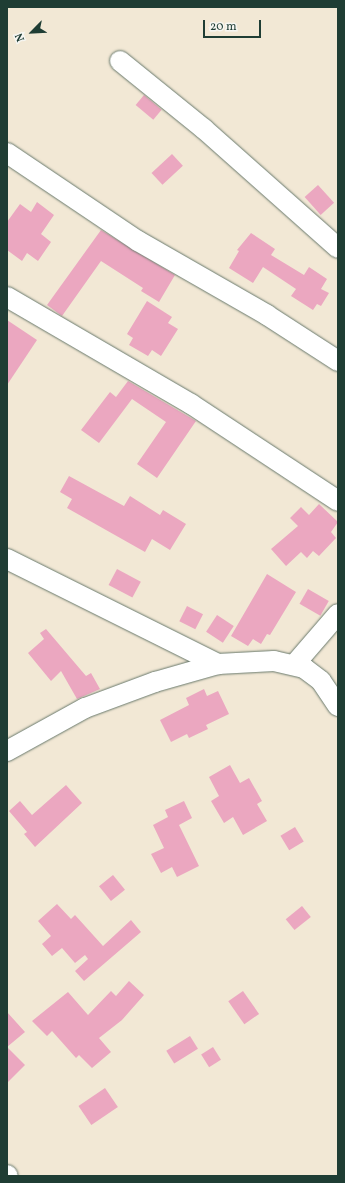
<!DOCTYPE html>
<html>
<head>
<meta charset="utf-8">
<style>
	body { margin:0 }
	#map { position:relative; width:345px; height:1183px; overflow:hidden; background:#f2e8d5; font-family:Vollkorn,serif }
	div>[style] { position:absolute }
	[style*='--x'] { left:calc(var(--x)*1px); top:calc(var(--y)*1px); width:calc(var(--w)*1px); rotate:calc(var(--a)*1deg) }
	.building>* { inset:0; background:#eba7c0; transform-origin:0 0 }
	.roads { filter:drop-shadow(0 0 1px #69796c) drop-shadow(0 0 1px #69796c) }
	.minor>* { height:20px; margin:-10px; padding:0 10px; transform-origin:10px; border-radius:10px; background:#fff }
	span { translate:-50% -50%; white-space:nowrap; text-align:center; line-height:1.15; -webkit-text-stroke:3.5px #f6f6f2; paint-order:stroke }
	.frame { position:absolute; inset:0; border:8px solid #1f3d34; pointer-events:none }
	.north { position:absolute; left:12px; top:12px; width:40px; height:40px; -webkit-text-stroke:3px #f6f6f2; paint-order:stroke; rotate:246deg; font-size:11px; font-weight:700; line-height:16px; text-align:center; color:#1f3d34 }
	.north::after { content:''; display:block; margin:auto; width:14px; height:18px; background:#1f3d34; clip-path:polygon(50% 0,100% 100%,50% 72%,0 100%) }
	.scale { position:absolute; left:203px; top:20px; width:58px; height:18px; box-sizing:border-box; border:2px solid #1f3d34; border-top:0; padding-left:5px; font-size:12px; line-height:14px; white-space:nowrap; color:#1f3d34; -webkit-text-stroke:3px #f6f6f2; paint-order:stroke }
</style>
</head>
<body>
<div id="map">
	<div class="building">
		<div style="left:144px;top:95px;width:23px;height:13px;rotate:40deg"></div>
		<div style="left:172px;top:154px;width:16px;height:28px;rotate:47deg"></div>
		<div style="left:318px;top:185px;width:24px;height:18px;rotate:48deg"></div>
		<div style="clip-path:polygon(37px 202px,54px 215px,41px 234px,51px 242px,38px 261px,27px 253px,22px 261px,7px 250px,7px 222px,20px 204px,31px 212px)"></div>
		<div style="clip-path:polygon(101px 230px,175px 275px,159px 302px,141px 291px,143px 288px,101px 261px,62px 316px,47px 305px)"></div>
		<div style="clip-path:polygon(251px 233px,275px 249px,271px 255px,304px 275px,309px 267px,327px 279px,321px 289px,329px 293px,321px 306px,317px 304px,313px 310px,291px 296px,296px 289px,263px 267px,253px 283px,229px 268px,239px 251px,237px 250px)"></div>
		<div style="clip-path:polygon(147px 301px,172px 317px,168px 323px,178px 329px,161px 356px,152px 350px,148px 356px,129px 345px,133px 338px,127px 334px)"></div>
		<div style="clip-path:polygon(7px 320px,37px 340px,7px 385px)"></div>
		<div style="clip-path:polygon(128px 381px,196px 421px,157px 478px,137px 464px,166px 422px,132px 399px,99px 443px,81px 430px,110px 392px,116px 397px)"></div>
		<div style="clip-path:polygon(69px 476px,124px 506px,130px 496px,160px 515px,163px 510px,186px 524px,170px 550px,152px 539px,145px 552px,67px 508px,72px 499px,60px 492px)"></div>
		<div style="clip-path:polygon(319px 504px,338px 522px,331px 532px,336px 538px,319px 556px,313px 551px,307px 558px,301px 552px,286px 566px,271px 549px,298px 526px,290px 518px,301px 507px,309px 515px)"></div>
		<div style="left:117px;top:569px;width:27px;height:18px;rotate:28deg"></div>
		<div style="clip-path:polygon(267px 574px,296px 592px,270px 635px,267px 634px,261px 644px,253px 639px,248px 646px,231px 636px)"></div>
		<div style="left:308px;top:589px;width:24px;height:17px;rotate:30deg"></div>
		<div style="left:187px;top:606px;width:18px;height:17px;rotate:27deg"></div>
		<div style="left:217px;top:615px;width:20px;height:20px;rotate:33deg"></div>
		<div style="clip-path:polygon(46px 629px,86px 676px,91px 673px,100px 689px,77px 699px,61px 671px,51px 681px,28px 653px,44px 639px,40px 633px)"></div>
		<div style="clip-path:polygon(204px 689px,207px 696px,218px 691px,229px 714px,206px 725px,208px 729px,189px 738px,187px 734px,171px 742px,160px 720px,189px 705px,186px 698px)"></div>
		<div style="clip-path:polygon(230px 765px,240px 783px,249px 778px,262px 801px,257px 804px,267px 821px,243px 835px,233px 817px,224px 823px,211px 801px,219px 796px,209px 777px)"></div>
		<div style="clip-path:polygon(66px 785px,82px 803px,35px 847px,24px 834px,27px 832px,9px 811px,20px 801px,32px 815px)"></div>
		<div style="clip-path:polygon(184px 801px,192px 818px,179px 825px,199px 866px,177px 877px,172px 867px,161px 873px,151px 854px,164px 848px,153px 825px,168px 817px,165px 810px)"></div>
		<div style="left:295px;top:827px;width:17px;height:17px;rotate:59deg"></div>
		<div style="left:113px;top:875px;width:19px;height:18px;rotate:51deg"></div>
		<div style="clip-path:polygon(57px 904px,71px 919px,75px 915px,103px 946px,131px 920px,141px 932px,84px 981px,75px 971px,88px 959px,85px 955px,75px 963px,62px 948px,52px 956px,42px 944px,51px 936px,38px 921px)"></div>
		<div style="left:302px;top:906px;width:14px;height:21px;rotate:51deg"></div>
		<div style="clip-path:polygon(129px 981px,144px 995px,122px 1020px,99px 1038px,111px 1052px,92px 1068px,79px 1055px,76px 1058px,52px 1031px,47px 1036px,32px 1021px,68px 992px,88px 1015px,111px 991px,116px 996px)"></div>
		<div style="left:243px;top:991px;width:28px;height:18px;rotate:55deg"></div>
		<div style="clip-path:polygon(7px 1012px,25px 1032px,7px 1047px,25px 1065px,7px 1083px)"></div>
		<div style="left:190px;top:1036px;width:15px;height:28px;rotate:58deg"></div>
		<div style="left:213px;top:1047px;width:15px;height:14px;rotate:58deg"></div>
		<div style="left:105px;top:1088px;width:23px;height:32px;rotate:56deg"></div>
	</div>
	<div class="roads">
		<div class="minor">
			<div style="--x:120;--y:61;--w:108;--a:39"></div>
			<div style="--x:204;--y:129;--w:179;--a:41.6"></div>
			<div style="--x:7;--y:153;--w:158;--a:33.9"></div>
			<div style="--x:138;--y:241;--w:149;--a:29.8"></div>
			<div style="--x:267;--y:315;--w:85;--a:32.9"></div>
			<div style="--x:7;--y:297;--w:213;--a:30.2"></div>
			<div style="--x:191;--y:404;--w:176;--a:33.4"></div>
			<div style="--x:7;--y:559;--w:236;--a:26.5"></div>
			<div style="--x:218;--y:664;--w:56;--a:-3.1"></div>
			<div style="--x:274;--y:661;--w:31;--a:13"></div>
			<div style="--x:304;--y:668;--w:21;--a:37"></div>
			<div style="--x:321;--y:681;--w:30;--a:56"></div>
			<div style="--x:294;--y:665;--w:67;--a:-49.2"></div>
			<div style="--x:7;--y:751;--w:89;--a:-28.9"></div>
			<div style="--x:85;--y:708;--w:75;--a:-20.4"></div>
			<div style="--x:155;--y:682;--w:66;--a:-15.9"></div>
			<div style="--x:7;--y:1175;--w:1;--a:45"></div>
		</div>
	</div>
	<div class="frame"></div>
	<div class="north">N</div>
	<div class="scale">20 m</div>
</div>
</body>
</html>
